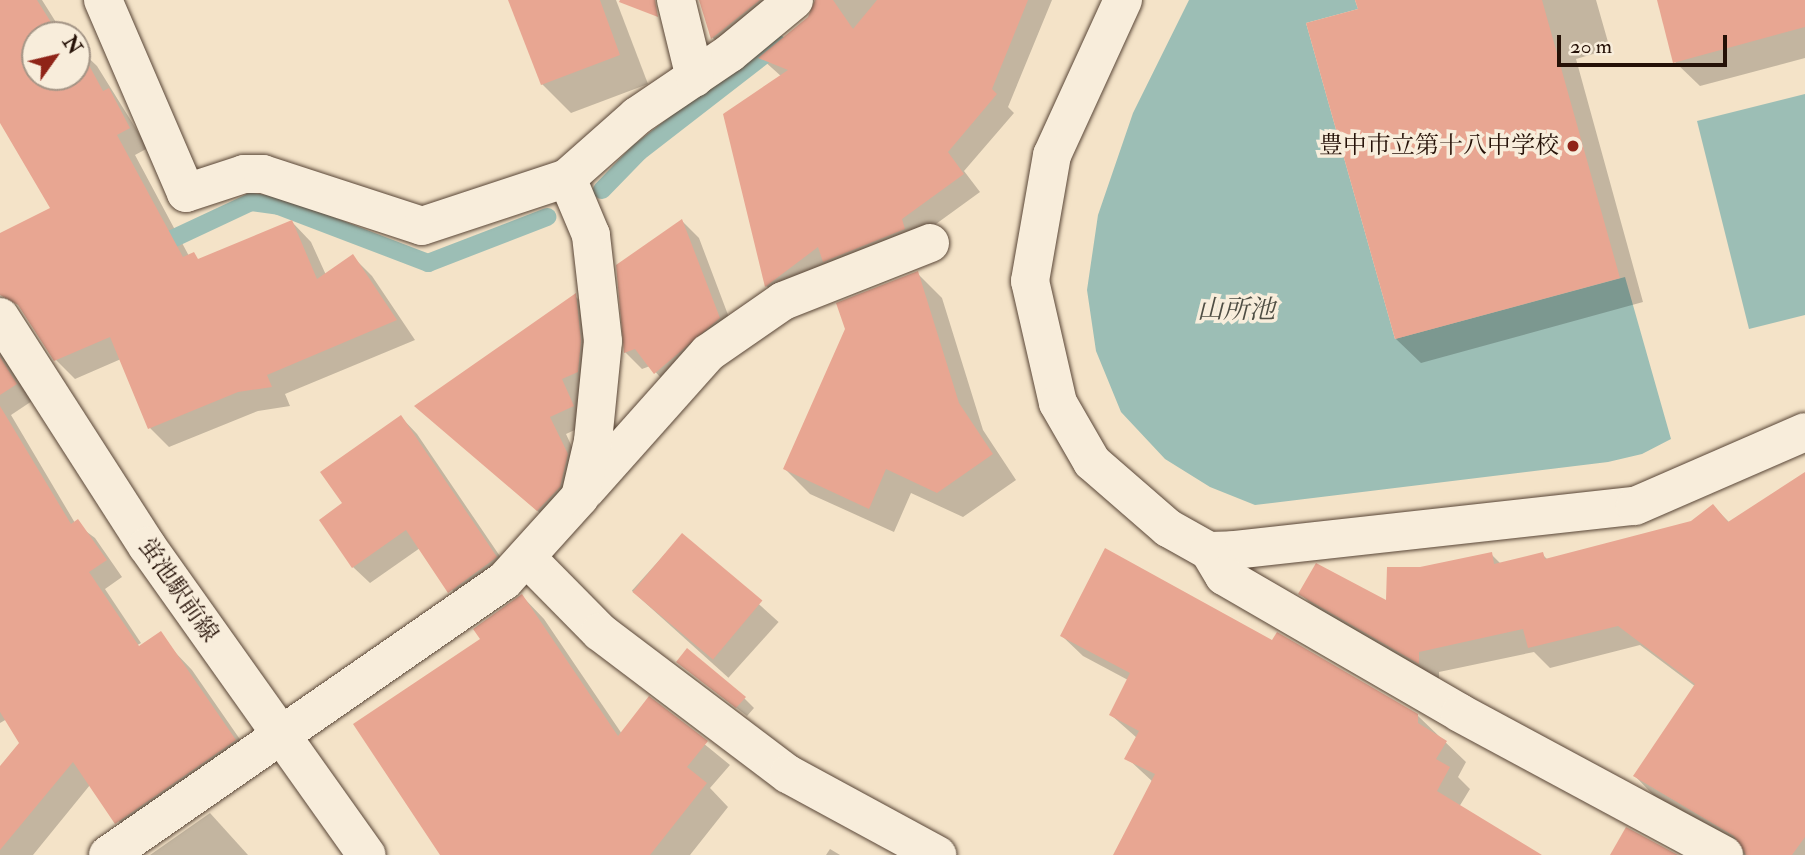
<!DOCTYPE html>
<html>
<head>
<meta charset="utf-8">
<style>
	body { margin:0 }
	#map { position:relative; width:1805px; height:855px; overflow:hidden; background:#f4e3c8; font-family:"IM FELL Double Pica","Noto Serif JP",serif }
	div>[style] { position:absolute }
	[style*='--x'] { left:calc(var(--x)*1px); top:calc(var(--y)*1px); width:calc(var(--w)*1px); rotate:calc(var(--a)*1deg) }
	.water>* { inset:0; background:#9cbeb5 }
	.shadow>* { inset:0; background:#0003; transform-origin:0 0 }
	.stream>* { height:18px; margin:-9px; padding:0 9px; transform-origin:9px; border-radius:9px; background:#9cbeb5 }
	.building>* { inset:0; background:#e8a692; transform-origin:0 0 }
	.roads { filter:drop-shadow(0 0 2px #594637) drop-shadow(0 0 2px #594637) }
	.minor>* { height:38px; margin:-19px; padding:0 19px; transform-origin:19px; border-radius:19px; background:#f8eddb }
	.dots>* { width:19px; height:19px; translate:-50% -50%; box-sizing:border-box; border:4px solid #f8eddb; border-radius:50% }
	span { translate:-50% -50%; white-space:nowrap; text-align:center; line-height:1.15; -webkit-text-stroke:7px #f8eddb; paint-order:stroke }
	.poi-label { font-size:24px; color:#251107 }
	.right { translate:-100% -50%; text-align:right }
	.street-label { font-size:24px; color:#251107 }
	.water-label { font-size:26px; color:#4f4e44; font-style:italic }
	.north { position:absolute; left:21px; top:21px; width:70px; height:70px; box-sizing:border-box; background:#f8eddb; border:2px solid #a49586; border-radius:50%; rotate:56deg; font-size:19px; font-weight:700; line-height:28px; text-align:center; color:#251107 }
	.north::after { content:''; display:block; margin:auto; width:24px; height:32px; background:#8f2418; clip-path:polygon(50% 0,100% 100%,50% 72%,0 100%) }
	.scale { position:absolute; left:1557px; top:35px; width:170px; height:32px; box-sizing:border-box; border:4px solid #251107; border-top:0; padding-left:9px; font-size:21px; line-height:24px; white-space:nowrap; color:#251107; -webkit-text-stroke:5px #f8eddb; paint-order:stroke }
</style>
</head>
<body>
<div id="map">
	<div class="water">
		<div style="clip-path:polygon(1189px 0,1355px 0,1358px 9px,1306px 23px,1395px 339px,1625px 277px,1671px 439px,1642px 454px,1608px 462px,1255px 505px,1210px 487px,1165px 459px,1121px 412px,1096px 351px,1087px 290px,1098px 215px,1133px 113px)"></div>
		<div style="clip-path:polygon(1805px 94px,1805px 315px,1749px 329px,1697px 121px)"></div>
	</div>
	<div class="shadow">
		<div style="clip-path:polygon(0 0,42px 0,64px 35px,35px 35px,35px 77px,77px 77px,77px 47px,97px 66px,148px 148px,135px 155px,189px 256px,200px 260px,292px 222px,311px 242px,326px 275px,353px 257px,372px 276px,415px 340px,285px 394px,290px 406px,258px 411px,169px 447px,150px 428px,121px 359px,75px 379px,56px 360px,0 269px,0 235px,52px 209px,0 120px)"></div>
		<div style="clip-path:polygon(510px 0,616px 0,648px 84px,571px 113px,542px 84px)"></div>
		<div style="clip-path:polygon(700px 0,801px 0,730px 55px,713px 38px)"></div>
		<div style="clip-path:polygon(816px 0,1052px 0,1008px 107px,1014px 113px,964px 171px,980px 192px,918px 237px,783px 303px,766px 286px,725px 115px,782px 77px,761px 58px,809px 18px)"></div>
		<div style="clip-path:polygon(1357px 0,1596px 0,1610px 49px,1576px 59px,1643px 302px,1421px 363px,1396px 339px)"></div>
		<div style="clip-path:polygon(1684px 0,1805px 0,1805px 58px,1700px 86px,1675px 62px)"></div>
		<div style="clip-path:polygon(682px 221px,699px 238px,736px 336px,672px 390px,650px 366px,642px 369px,625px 352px)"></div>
		<div style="clip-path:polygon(917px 273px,942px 298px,983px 430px,1016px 480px,963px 517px,911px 493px,894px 532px,810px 494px,785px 469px)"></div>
		<div style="clip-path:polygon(575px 296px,592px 313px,595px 389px,578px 396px,590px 423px,566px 434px,584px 473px,556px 527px,417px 406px)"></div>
		<div style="clip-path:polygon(0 351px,32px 401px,11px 415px,75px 523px,95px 538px,122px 577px,105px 589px,141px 643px,0 723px)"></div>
		<div style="clip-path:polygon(401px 417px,417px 434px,512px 574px,466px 608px,420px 548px,370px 583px,353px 567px,345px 504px)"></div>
		<div style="clip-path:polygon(1805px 474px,1805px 855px,1745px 855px,1655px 797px,1635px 776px,1696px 687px,1640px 645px,1550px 668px,1534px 652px,1439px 672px,1439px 682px,1321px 614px,1301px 594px,1388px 603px,1420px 569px,1491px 554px,1501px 564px,1542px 554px,1548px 560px,1692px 523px,1713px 506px,1730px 523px)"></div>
		<div style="left:682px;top:535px;width:130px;height:75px;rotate:42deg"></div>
		<div style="clip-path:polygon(522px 596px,544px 619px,622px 734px,649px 699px,730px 765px,710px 788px,728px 807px,690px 855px,442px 855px,482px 640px)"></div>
		<div style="clip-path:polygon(1062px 636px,1273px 642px,1417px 715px,1466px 762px,1458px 777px,1470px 789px,1459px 807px,1538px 855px,1115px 855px,1153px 782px,1127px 758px,1137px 738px,1111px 715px,1128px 680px,1083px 656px)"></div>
		<div style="clip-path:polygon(172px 649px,192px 670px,255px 761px,136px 843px,90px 785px,33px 855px,0 855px,0 781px)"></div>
		<div style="clip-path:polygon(678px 662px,744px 698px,754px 708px,747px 716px)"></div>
		<div style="clip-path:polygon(210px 813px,248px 855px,150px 855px)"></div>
		<div style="clip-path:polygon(830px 849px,840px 855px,826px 855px)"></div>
	</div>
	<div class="stream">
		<div style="--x:602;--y:190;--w:53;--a:-45.8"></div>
		<div style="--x:639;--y:152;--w:176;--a:-37.8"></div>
		<div style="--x:153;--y:248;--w:108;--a:-25.1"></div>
		<div style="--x:251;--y:202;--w:28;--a:8"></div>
		<div style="--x:279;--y:206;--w:160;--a:20.9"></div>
		<div style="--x:428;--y:263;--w:128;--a:-21.1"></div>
	</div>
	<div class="building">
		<div style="clip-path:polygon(0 0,37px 0,59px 35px,35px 35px,35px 77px,77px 77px,78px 45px,103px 91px,109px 88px,130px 128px,117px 135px,183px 257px,194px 252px,198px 259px,292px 220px,317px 279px,353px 254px,397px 320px,267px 375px,272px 387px,238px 392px,148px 429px,110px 337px,54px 361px,18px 305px,0 295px,0 233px,50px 208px,0 123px)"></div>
		<div style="clip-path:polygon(508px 0,600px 0,620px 55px,541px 85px)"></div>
		<div style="clip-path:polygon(620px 0,655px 0,658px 17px,619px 2px)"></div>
		<div style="clip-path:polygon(699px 0,760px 0,711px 39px)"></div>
		<div style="clip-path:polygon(815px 0,833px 0,853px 29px,877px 0,1028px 0,992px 89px,997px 94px,948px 152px,964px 174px,902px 219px,905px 229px,823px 262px,818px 247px,765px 287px,723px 114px,788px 70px,758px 58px,808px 17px)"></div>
		<div style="clip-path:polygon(1355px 0,1542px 0,1620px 278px,1395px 339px,1306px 23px,1358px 9px)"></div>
		<div style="clip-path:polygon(1657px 0,1805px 0,1805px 27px,1673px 63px)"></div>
		<div style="clip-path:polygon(682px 219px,720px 318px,654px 374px,635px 349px,624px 353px,616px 265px)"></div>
		<div style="clip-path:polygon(918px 271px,959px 403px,993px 454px,937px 493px,886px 469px,869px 509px,783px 469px,845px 329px,836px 303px)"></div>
		<div style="clip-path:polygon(576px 293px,581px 341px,578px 372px,562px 379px,574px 406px,550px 417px,568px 454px,560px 487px,537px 511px,414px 406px)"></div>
		<div style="clip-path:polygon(0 357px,17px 384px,0 395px)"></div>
		<div style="clip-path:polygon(0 406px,71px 524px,78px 519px,107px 560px,89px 572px,139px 646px,161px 631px,236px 740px,115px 824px,73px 762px,0 850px,0 766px,19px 743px,0 712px)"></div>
		<div style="clip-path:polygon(401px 415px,497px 557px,448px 593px,406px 530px,352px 568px,319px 520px,342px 503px,320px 472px)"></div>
		<div style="clip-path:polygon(1805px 472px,1805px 837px,1792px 855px,1746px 855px,1734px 836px,1633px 776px,1695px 684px,1618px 626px,1528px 648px,1523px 629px,1419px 652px,1419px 664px,1298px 594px,1316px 563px,1386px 600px,1387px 567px,1420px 567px,1492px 552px,1494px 564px,1543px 552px,1545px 559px,1691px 521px,1713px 504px,1728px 522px)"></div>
		<div style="left:682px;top:533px;width:105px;height:77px;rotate:40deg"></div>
		<div style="clip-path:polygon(1105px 548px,1272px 640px,1277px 632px,1418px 714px,1418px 723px,1447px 741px,1436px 759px,1450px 767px,1437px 791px,1542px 855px,1113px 855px,1155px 774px,1124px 759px,1139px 731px,1109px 715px,1130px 673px,1060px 636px)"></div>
		<div style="clip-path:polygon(522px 594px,618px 736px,649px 696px,708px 741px,687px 767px,707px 783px,650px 855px,440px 855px,353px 724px,480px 639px,473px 629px)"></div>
		<div style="clip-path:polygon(687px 648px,746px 697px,736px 708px,676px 662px)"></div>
		<div style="clip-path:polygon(1626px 827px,1678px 855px,1610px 855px)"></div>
	</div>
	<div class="roads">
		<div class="minor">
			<div style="--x:103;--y:0;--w:210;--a:66.7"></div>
			<div style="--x:186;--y:193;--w:61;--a:-18.1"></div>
			<div style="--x:244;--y:174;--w:19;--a:0"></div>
			<div style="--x:263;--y:174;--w:167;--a:18.1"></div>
			<div style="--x:422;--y:226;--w:153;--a:-18.3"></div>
			<div style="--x:567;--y:178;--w:94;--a:-41.5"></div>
			<div style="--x:637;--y:116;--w:112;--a:-34.1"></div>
			<div style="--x:730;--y:53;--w:83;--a:-39.6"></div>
			<div style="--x:676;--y:0;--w:80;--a:76.3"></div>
			<div style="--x:1123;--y:0;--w:170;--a:114.6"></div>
			<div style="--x:1052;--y:155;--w:128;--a:99.9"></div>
			<div style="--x:1030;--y:281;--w:125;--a:77.1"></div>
			<div style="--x:1058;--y:403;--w:68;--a:60"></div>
			<div style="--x:1092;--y:462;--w:101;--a:41"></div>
			<div style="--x:1168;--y:528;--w:47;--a:29.3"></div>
			<div style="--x:1209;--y:551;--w:25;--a:-2"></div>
			<div style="--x:1234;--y:550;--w:403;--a:-6.3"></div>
			<div style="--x:1635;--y:506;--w:185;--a:-23.5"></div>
			<div style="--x:0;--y:317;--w:272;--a:57.3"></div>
			<div style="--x:147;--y:546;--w:379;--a:54.6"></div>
			<div style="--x:586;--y:490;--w:183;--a:-48.3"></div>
			<div style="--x:708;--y:353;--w:91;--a:-34.7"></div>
			<div style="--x:783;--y:301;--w:158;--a:-21.5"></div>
			<div style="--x:1209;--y:551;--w:29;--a:59"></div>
			<div style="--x:1224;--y:576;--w:273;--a:30.1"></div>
			<div style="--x:1460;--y:713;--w:300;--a:28.3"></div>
			<div style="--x:527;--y:558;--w:104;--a:45.4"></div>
			<div style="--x:600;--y:632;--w:236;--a:37.1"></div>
			<div style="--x:788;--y:774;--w:170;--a:28.5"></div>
			<div style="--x:108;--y:855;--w:482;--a:-34.7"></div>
			<div style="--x:504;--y:581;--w:113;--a:-47.9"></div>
			<div style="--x:580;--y:497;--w:57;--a:-76.9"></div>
			<div style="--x:593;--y:441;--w:100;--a:-84.3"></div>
			<div style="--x:603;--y:341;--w:107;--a:-96.5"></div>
			<div style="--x:591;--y:235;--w:62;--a:-112.8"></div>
		</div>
	</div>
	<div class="dots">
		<div style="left:1573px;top:146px;background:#8f2418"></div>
	</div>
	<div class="poi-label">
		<span class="right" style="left:1559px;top:146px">豊中市立第十八中学校</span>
	</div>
	<div class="street-label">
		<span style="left:178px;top:590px;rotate:55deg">蛍池駅前線</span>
	</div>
	<div class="water-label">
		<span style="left:1236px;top:311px">山所池</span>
	</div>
	<div class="north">N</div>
	<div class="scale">20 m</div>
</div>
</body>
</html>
